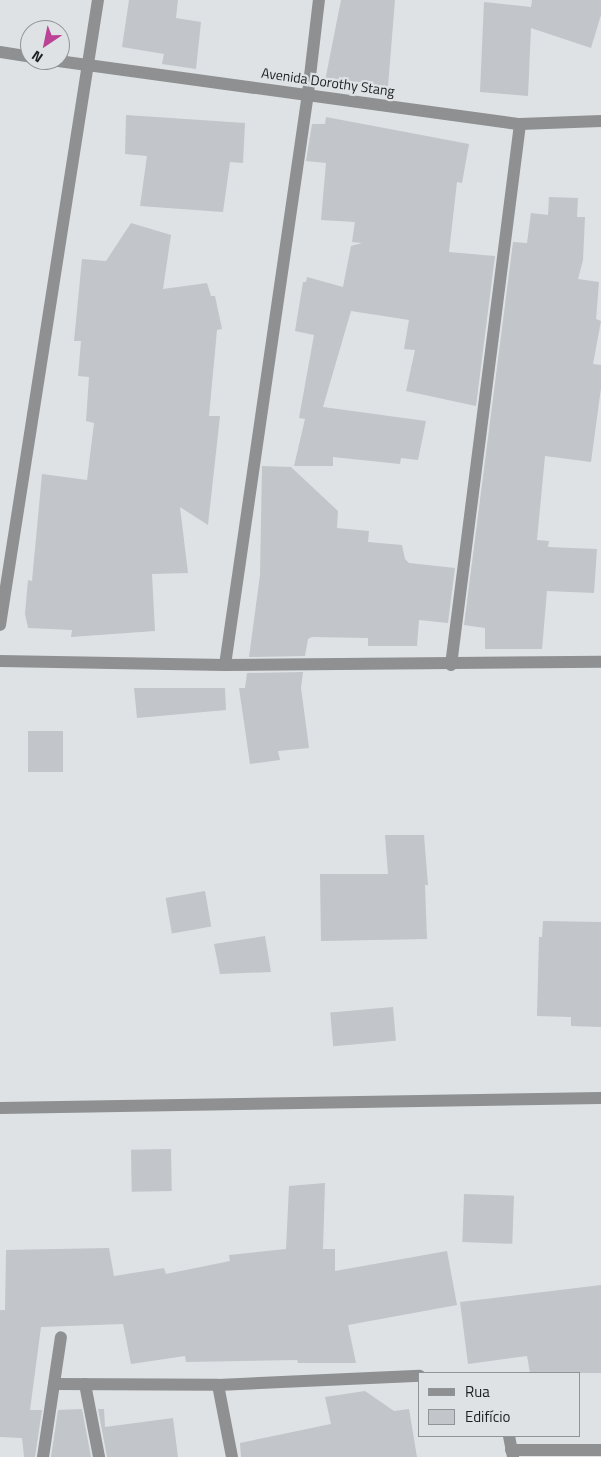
<!DOCTYPE html>
<html>
<head>
<meta charset="utf-8">
<style>
	body { margin:0 }
	#map { position:relative; width:601px; height:1457px; overflow:hidden; background:#dee2e5; font-family:"Titillium Web",sans-serif }
	div>[style] { position:absolute }
	[style*='--x'] { left:calc(var(--x)*1px); top:calc(var(--y)*1px); width:calc(var(--w)*1px); rotate:calc(var(--a)*1deg) }
	.building>* { inset:0; background:#c2c5c9; transform-origin:0 0 }
	.minor>* { height:12px; margin:-6px; padding:0 6px; transform-origin:6px; border-radius:6px; background:#8e9091 }
	span { translate:-50% -50%; white-space:nowrap; text-align:center; line-height:1.15; -webkit-text-stroke:4.5px #dee2e5; paint-order:stroke }
	.street-label { font-size:14px; color:#1e1f20 }
	.legend { position:absolute; left:418px; top:1372px; width:162px; height:65px; box-sizing:border-box; background:#dee2e5; border:1px solid #919496; margin:0; padding:6px 9px; list-style:none; font-size:15px; color:#1e1f20 }
	.legend li { display:flex; align-items:center; gap:10px; height:25px }
	.legend b { width:25px; border:1px solid #919496 }
	.north { position:absolute; left:20px; top:20px; width:50px; height:50px; box-sizing:border-box; background:#dee2e5; border:1px solid #919496; border-radius:50%; rotate:214deg; font-size:14px; font-weight:700; line-height:20px; text-align:center; color:#1e1f20 }
	.north::after { content:''; display:block; margin:auto; width:18px; height:22px; background:#bb4295; clip-path:polygon(50% 0,100% 100%,50% 72%,0 100%) }
</style>
</head>
<body>
<div id="map">
	<div class="building">
		<div style="clip-path:polygon(129px 0,178px 0,176px 18px,201px 22px,196px 69px,162px 64px,164px 54px,122px 47px)"></div>
		<div style="clip-path:polygon(341px 0,395px 0,388px 86px,325px 81px)"></div>
		<div style="clip-path:polygon(532px 0,601px 0,601px 15px,591px 48px,531px 28px,528px 96px,480px 92px,484px 2px,531px 7px)"></div>
		<div style="clip-path:polygon(126px 115px,245px 123px,243px 163px,230px 162px,223px 212px,140px 206px,147px 156px,125px 154px)"></div>
		<div style="clip-path:polygon(326px 117px,469px 144px,462px 183px,457px 182px,449px 252px,495px 256px,476px 406px,406px 391px,415px 350px,404px 349px,409px 320px,351px 311px,323px 407px,426px 421px,418px 460px,401px 458px,400px 464px,333px 457px,333px 466px,294px 466px,305px 419px,299px 418px,314px 335px,295px 331px,303px 282px,306px 282px,307px 277px,343px 287px,351px 246px,362px 243px,352px 242px,355px 222px,321px 220px,326px 163px,306px 161px,312px 124px,325px 124px)"></div>
		<div style="clip-path:polygon(549px 197px,578px 198px,577px 217px,585px 217px,583px 260px,578px 279px,599px 282px,596px 319px,601px 321px,593px 364px,601px 365px,601px 388px,591px 462px,545px 456px,537px 540px,549px 541px,548px 547px,597px 549px,594px 593px,547px 591px,542px 649px,485px 649px,485px 628px,464px 625px,513px 242px,527px 243px,531px 213px,548px 215px)"></div>
		<div style="clip-path:polygon(131px 223px,171px 235px,163px 289px,207px 283px,211px 296px,215px 296px,222px 329px,217px 330px,209px 416px,220px 416px,208px 525px,180px 507px,188px 573px,152px 574px,155px 631px,71px 637px,72px 630px,28px 628px,25px 614px,28px 580px,32px 581px,42px 474px,87px 480px,94px 423px,86px 421px,89px 377px,78px 376px,81px 341px,74px 341px,82px 259px,106px 261px)"></div>
		<div style="clip-path:polygon(262px 466px,291px 467px,338px 511px,337px 528px,369px 531px,368px 542px,402px 545px,405px 559px,409px 563px,455px 568px,448px 623px,419px 620px,417px 646px,368px 646px,368px 638px,312px 637px,308px 639px,305px 656px,249px 657px,260px 575px)"></div>
		<div style="clip-path:polygon(303px 672px,301px 688px,309px 748px,278px 751px,280px 760px,250px 764px,239px 688px,245px 688px,247px 673px)"></div>
		<div style="clip-path:polygon(134px 688px,225px 688px,226px 710px,137px 718px)"></div>
		<div style="left:28px;top:731px;width:35px;height:41px"></div>
		<div style="clip-path:polygon(385px 835px,424px 835px,428px 885px,425px 885px,427px 939px,321px 941px,320px 874px,388px 874px)"></div>
		<div style="left:205px;top:891px;width:36px;height:40px;rotate:80deg"></div>
		<div style="clip-path:polygon(543px 921px,601px 922px,601px 1027px,571px 1026px,571px 1017px,537px 1016px,539px 937px,542px 937px)"></div>
		<div style="clip-path:polygon(265px 936px,271px 972px,220px 974px,214px 944px)"></div>
		<div style="left:393px;top:1007px;width:34px;height:63px;rotate:85deg"></div>
		<div style="left:171px;top:1149px;width:42px;height:40px;rotate:89deg"></div>
		<div style="clip-path:polygon(325px 1183px,323px 1249px,335px 1249px,335px 1271px,447px 1251px,457px 1305px,348px 1325px,356px 1363px,298px 1363px,297px 1360px,186px 1362px,185px 1356px,131px 1364px,123px 1324px,41px 1327px,30px 1410px,42px 1410px,35px 1457px,24px 1457px,22px 1438px,0 1437px,0 1310px,5px 1310px,6px 1250px,109px 1248px,114px 1276px,164px 1268px,166px 1274px,230px 1261px,229px 1255px,286px 1249px,289px 1186px)"></div>
		<div style="left:464px;top:1194px;width:50px;height:48px;rotate:2deg"></div>
		<div style="clip-path:polygon(601px 1285px,601px 1373px,530px 1373px,527px 1356px,468px 1364px,460px 1302px)"></div>
		<div style="clip-path:polygon(365px 1391px,394px 1411px,409px 1409px,417px 1457px,241px 1457px,240px 1443px,331px 1424px,325px 1397px)"></div>
		<div style="clip-path:polygon(82px 1409px,91px 1457px,51px 1457px,58px 1410px)"></div>
		<div style="clip-path:polygon(98px 1409px,104px 1409px,105px 1427px,173px 1418px,178px 1457px,107px 1457px)"></div>
	</div>
	<div class="minor">
		<div style="--x:0;--y:52;--w:30;--a:9"></div>
		<div style="--x:51;--y:60;--w:473;--a:7.8"></div>
		<div style="--x:520;--y:124;--w:81;--a:-2.1"></div>
		<div style="--x:0;--y:625;--w:633;--a:-81.09"></div>
		<div style="--x:0;--y:661;--w:225;--a:1"></div>
		<div style="--x:225;--y:665;--w:376;--a:-0.5"></div>
		<div style="--x:225;--y:665;--w:578;--a:-81.74"></div>
		<div style="--x:308;--y:93;--w:94;--a:-83.3"></div>
		<div style="--x:451;--y:665;--w:545;--a:-82.73"></div>
		<div style="--x:0;--y:1108;--w:601;--a:-0.95"></div>
		<div style="--x:54;--y:1384;--w:164;--a:0.3"></div>
		<div style="--x:218;--y:1385;--w:202;--a:-2.6"></div>
		<div style="--x:85;--y:1384;--w:74;--a:79.1"></div>
		<div style="--x:218;--y:1385;--w:73;--a:79"></div>
		<div style="--x:509;--y:1436;--w:21;--a:79"></div>
		<div style="--x:511;--y:1450;--w:90;--a:0"></div>
		<div style="--x:43;--y:1457;--w:121;--a:-81.5"></div>
	</div>
	<div class="street-label">
		<span style="left:328px;top:82px;rotate:8deg">Avenida Dorothy Stang</span>
	</div>
	<ul class="legend">
	<li><b style="height:6px;background:#8e9091"></b>Rua</li>
	<li><b style="height:14px;background:#c2c5c9"></b>Edifício</li>
	</ul>
	<div class="north">N</div>
</div>
</body>
</html>
